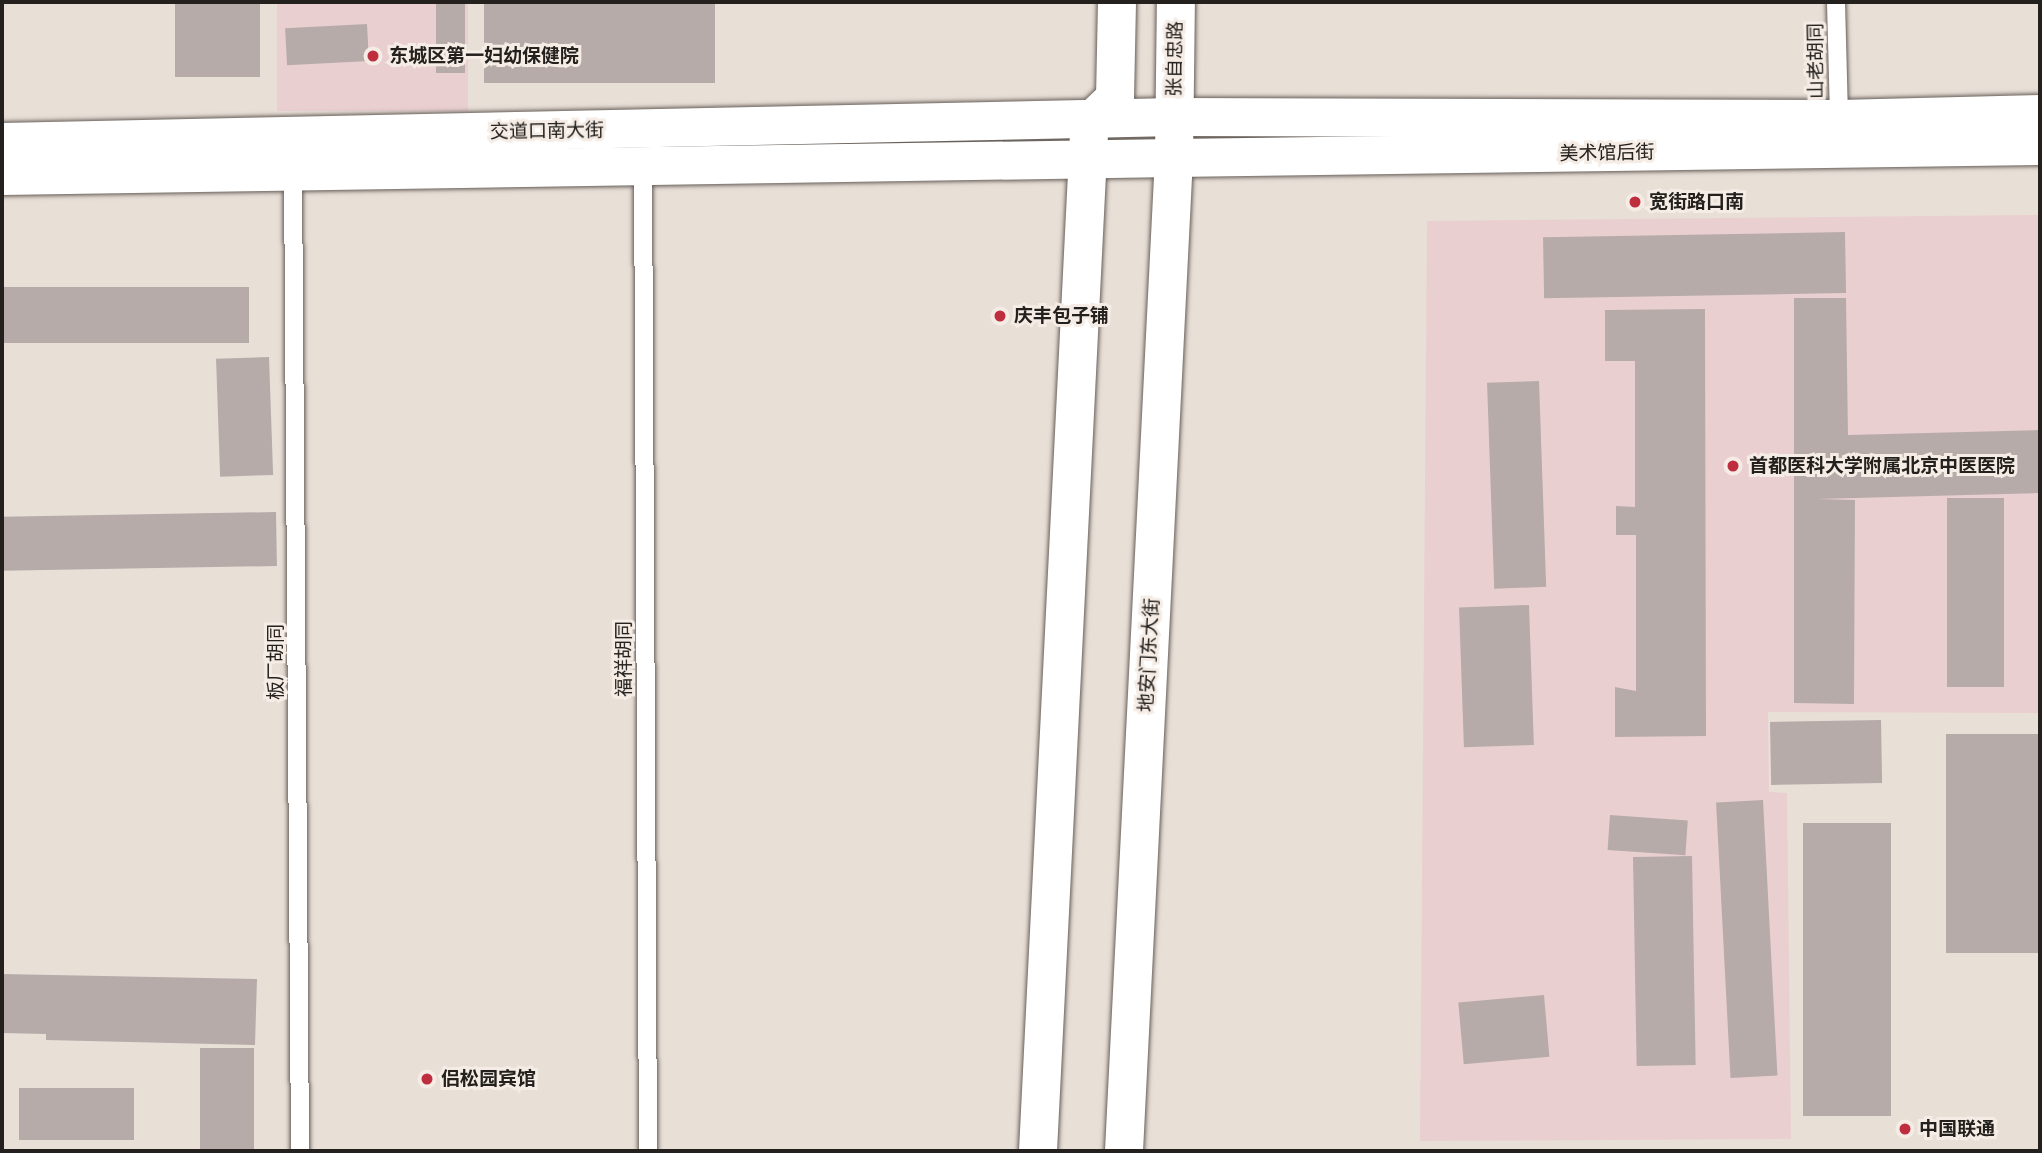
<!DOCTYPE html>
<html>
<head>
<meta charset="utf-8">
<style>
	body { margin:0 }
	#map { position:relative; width:2042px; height:1153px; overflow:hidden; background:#e8dfd7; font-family:"Fira Sans Condensed","Noto Sans SC",sans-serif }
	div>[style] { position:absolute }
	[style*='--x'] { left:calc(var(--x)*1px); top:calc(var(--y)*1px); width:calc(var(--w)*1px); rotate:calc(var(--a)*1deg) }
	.medical>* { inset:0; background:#eacfd0; transform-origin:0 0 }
	.building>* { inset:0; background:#b7abaa; transform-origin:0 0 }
	.roads { filter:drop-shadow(0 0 2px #675f59) drop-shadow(0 0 2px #675f59) }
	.lane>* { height:18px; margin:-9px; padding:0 9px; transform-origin:9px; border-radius:9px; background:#fff }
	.secondary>* { height:38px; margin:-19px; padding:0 19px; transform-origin:19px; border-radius:19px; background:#fff }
	.primary>* { height:38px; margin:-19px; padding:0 19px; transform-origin:19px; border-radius:19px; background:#fff }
	.dots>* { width:19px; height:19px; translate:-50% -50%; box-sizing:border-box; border:4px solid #f5ece5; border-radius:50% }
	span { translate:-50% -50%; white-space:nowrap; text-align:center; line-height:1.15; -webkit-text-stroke:6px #f5ece5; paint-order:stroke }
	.poi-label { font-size:19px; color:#23201d; font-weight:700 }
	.left { translate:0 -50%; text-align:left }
	.street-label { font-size:19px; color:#23201d }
	.frame { position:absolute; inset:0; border:4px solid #23201d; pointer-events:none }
</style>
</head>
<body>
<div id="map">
	<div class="medical">
		<div style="left:277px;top:2px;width:191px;height:109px"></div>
		<div style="clip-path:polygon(2040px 215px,2040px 713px,1768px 712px,1769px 792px,1787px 793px,1791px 1139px,1420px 1141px,1427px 221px)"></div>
	</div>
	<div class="building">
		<div style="left:436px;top:2px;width:29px;height:71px"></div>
		<div style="left:484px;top:2px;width:231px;height:81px"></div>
		<div style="left:175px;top:4px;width:85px;height:73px"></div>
		<div style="left:367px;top:24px;width:37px;height:82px;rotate:87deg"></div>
		<div style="left:1845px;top:232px;width:61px;height:302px;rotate:89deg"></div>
		<div style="left:249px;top:287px;width:56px;height:247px;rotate:90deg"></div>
		<div style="clip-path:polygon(1794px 298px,1846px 298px,1848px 435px,2040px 430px,2040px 493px,1817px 499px,1855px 500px,1854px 704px,1794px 703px)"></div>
		<div style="clip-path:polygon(1705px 309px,1706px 736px,1615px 737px,1615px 687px,1636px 691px,1636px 535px,1616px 535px,1616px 506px,1635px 507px,1635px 361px,1605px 361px,1605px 310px)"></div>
		<div style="left:269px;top:357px;width:118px;height:53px;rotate:88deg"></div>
		<div style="left:1539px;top:381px;width:206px;height:52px;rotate:88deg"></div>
		<div style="left:1947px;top:498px;width:57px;height:189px"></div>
		<div style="left:276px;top:512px;width:54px;height:274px;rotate:89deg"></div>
		<div style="left:1529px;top:605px;width:140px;height:70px;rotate:88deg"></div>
		<div style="left:1881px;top:720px;width:63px;height:111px;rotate:89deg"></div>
		<div style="left:2040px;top:734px;width:219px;height:94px;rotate:90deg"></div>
		<div style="left:1763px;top:800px;width:276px;height:47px;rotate:87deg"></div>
		<div style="left:1610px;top:815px;width:78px;height:35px;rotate:4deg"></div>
		<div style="left:1891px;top:823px;width:293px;height:88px;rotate:90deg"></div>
		<div style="left:1692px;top:856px;width:209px;height:59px;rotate:89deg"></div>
		<div style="clip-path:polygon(2px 974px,257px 979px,255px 1045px,46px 1040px,46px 1034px,2px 1033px)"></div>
		<div style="left:1544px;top:995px;width:62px;height:86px;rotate:85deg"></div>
		<div style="left:200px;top:1048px;width:54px;height:103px"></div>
		<div style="left:19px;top:1088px;width:115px;height:52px"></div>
	</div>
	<div class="roads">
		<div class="lane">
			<div style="--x:1836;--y:2;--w:117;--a:88.5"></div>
			<div style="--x:643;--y:166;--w:985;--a:89.71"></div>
			<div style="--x:293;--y:172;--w:979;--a:89.59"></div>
		</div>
		<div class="secondary">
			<div style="--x:1175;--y:117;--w:664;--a:0.17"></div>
			<div style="--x:1839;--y:119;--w:201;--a:-1.4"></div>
			<div style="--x:1174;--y:158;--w:866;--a:-0.79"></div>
		</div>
		<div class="primary">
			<div style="--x:1091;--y:121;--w:33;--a:-44"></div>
			<div style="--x:1115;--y:98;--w:96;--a:-88.8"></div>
			<div style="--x:2;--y:142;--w:1173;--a:-1.22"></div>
			<div style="--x:2;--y:176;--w:1172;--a:-0.88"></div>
			<div style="--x:1038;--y:1151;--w:1018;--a:-87.13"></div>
			<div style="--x:1124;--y:1151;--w:994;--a:-87.12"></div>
			<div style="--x:1174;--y:158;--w:156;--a:-89.3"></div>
		</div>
	</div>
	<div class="dots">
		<div style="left:373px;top:56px;background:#be2e3f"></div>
		<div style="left:1635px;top:202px;background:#be2e3f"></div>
		<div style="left:1000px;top:316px;background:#be2e3f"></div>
		<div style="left:1733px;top:466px;background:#be2e3f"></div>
		<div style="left:427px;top:1079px;background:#be2e3f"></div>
		<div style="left:1905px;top:1129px;background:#be2e3f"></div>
	</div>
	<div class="poi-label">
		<span class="left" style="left:389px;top:56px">东城区第一妇幼保健院</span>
		<span class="left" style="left:1649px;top:202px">宽街路口南</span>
		<span class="left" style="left:1014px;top:316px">庆丰包子铺</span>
		<span class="left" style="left:1749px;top:466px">首都医科大学附属北京中医医院</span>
		<span class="left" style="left:441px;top:1079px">侣松园宾馆</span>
		<span class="left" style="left:1919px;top:1129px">中国联通</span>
	</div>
	<div class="street-label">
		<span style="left:1175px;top:59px;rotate:-89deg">张自忠路</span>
		<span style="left:1816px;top:61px;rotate:-91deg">山老胡同</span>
		<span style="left:547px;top:131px;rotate:-1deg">交道口南大街</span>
		<span style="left:1607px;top:153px;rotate:-1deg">美术馆后街</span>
		<span style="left:1149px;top:655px;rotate:-87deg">地安门东大街</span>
		<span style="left:624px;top:659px;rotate:-90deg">福祥胡同</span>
		<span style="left:276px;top:662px;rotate:-90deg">板厂胡同</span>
	</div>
	<div class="frame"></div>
</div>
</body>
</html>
